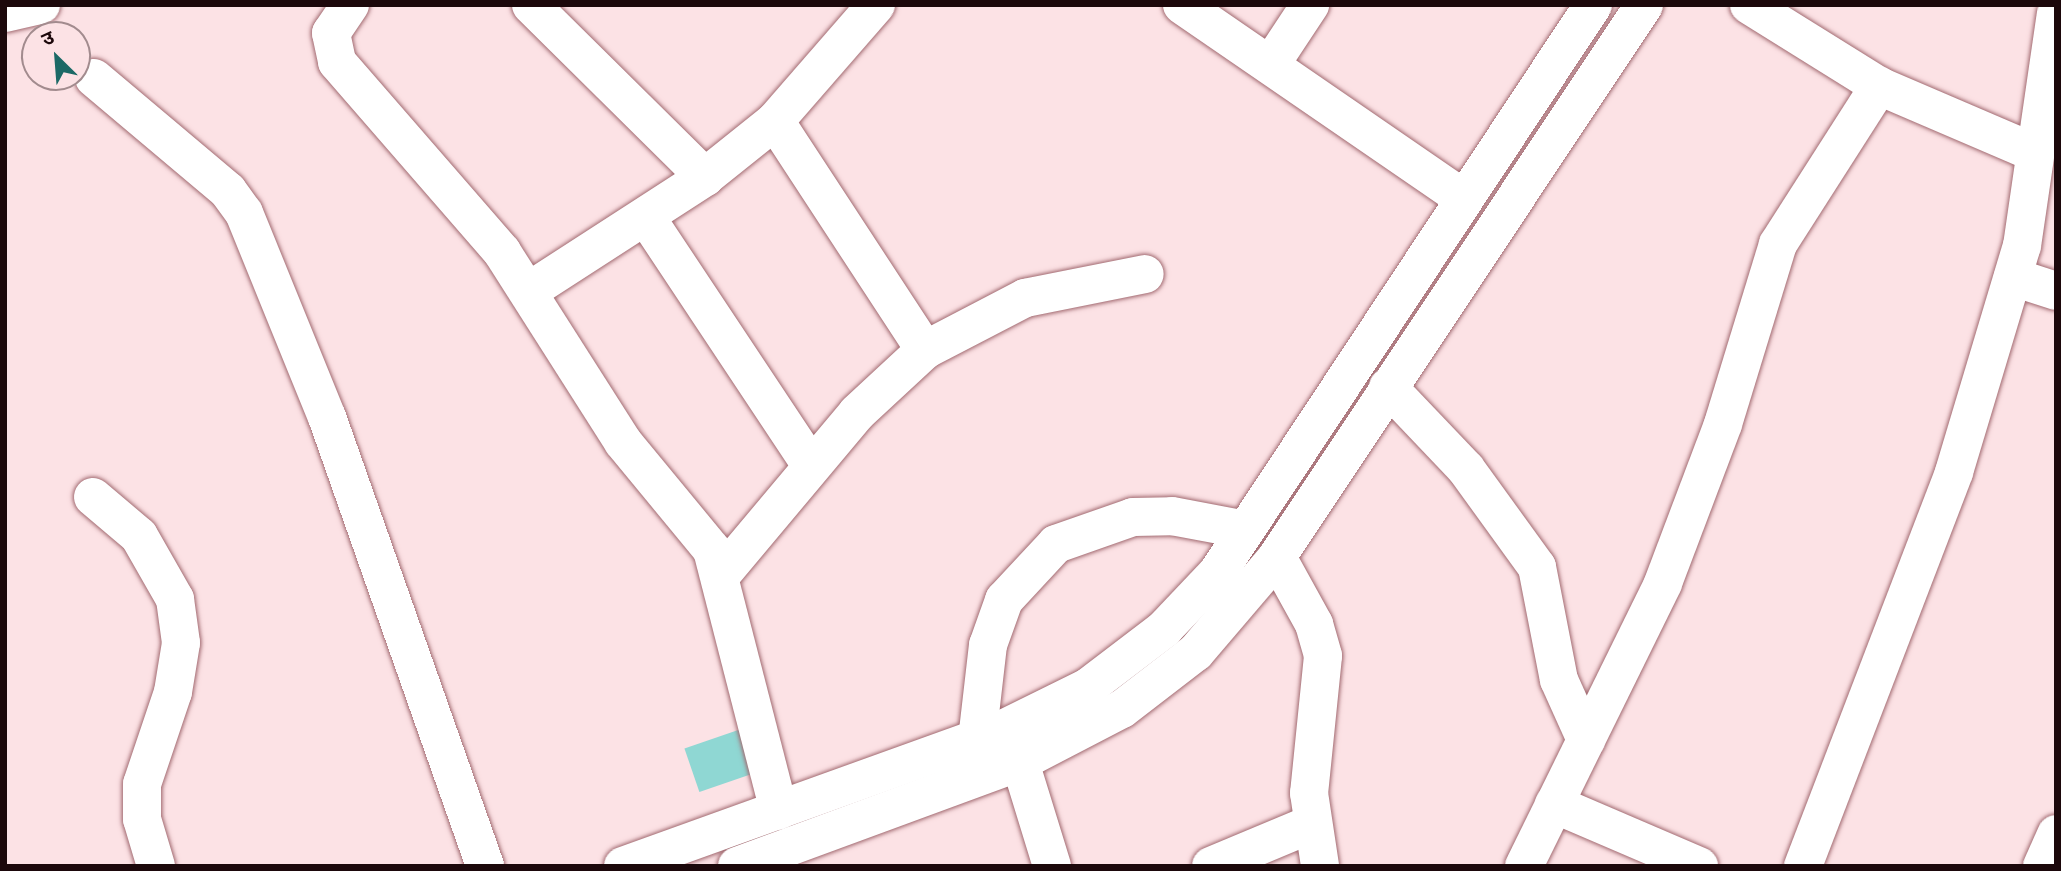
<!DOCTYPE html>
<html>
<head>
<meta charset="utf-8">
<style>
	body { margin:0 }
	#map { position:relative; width:2061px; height:871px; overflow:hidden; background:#fce2e5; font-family:"Fira Sans Condensed","Noto Sans Devanagari",sans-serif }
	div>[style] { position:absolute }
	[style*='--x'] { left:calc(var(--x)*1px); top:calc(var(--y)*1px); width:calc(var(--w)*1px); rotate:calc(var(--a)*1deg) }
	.building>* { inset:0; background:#8fd7d3; transform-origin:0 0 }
	.roads { filter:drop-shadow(0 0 2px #a26a71) drop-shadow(0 0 2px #a26a71) }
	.minor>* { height:38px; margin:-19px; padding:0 19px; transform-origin:19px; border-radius:19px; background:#fff }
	span { translate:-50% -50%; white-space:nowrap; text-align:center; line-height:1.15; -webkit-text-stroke:6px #fce2e5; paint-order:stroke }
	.frame { position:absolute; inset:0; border:7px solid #1c080b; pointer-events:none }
	.north { position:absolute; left:21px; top:21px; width:70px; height:70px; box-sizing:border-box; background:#fce2e5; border:2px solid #a28b8e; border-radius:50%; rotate:335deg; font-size:19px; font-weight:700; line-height:28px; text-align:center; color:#1c080b }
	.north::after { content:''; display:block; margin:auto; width:24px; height:32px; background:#1c6966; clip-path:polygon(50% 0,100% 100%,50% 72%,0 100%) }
</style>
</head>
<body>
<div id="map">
	<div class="building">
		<div style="left:744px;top:728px;width:46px;height:63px;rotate:71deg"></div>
	</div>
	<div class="roads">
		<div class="minor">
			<div style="--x:350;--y:5;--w:34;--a:124"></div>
			<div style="--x:331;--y:33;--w:30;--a:78"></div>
			<div style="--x:337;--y:62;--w:252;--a:49"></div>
			<div style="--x:502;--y:252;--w:225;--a:57.5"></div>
			<div style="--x:623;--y:442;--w:140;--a:50.5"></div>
			<div style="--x:712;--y:550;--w:269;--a:75.6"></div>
			<div style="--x:531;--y:5;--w:245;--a:44.7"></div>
			<div style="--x:1182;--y:5;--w:341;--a:34.5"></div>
			<div style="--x:1749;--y:5;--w:153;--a:31.9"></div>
			<div style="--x:1879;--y:86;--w:165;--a:23.2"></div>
			<div style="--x:5;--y:13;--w:37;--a:-13"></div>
			<div style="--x:1271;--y:64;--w:71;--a:-56.5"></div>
			<div style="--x:94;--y:78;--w:175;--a:40.1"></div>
			<div style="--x:228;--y:191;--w:27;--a:54"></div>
			<div style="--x:244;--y:213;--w:220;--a:67.9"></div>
			<div style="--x:327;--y:417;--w:476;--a:70.6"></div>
			<div style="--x:775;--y:121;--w:274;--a:56.8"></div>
			<div style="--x:646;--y:217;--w:298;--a:56.4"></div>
			<div style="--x:2013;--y:277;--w:45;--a:18"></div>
			<div style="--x:529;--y:291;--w:210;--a:-32.9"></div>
			<div style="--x:705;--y:177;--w:90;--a:-38.7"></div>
			<div style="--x:775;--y:121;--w:154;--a:-49"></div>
			<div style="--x:1388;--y:387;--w:113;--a:46.4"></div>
			<div style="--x:1466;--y:469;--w:121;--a:54.1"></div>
			<div style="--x:1537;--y:567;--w:115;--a:79"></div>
			<div style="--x:1559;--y:680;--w:66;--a:65.8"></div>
			<div style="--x:93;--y:497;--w:60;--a:40.3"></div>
			<div style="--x:139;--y:536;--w:73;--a:60.3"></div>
			<div style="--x:175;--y:599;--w:44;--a:82.2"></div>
			<div style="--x:181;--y:643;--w:50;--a:99.3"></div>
			<div style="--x:173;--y:692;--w:97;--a:108.6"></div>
			<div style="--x:142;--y:784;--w:35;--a:90"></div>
			<div style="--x:142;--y:819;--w:49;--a:73.4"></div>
			<div style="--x:1277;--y:557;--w:77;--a:61.1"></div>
			<div style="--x:1314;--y:624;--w:33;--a:74"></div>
			<div style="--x:1323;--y:656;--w:138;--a:95.8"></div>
			<div style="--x:1309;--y:793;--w:74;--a:81.4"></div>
			<div style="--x:722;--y:574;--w:210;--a:-50"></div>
			<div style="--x:857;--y:413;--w:93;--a:-42.8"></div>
			<div style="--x:925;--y:350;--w:113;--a:-27.5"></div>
			<div style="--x:1025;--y:298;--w:122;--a:-11.3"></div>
			<div style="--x:977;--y:740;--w:96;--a:-83.4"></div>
			<div style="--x:988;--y:645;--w:48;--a:-70.4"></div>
			<div style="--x:1004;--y:600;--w:76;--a:-47.1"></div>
			<div style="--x:1056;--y:544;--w:82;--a:-19.3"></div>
			<div style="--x:1133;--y:517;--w:39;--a:-1"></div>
			<div style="--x:1172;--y:516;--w:75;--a:10.7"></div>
			<div style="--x:1020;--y:762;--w:109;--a:72.9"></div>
			<div style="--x:1554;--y:804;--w:158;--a:23.2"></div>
			<div style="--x:623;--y:866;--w:404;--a:-19.8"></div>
			<div style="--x:1003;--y:729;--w:95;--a:-26.3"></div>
			<div style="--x:1088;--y:687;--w:96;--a:-37.3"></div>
			<div style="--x:1164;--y:629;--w:79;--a:-46.5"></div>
			<div style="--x:1218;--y:572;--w:680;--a:-56.52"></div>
			<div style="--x:737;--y:866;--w:302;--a:-20.2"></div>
			<div style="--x:1020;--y:762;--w:115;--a:-27.5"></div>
			<div style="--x:1122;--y:709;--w:93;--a:-37.6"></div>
			<div style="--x:1196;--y:652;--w:125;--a:-49.5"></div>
			<div style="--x:1277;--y:557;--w:663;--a:-56.38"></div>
			<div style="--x:1211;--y:866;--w:106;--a:-22.7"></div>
			<div style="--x:1524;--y:866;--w:315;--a:-63.8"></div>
			<div style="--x:1663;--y:583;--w:170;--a:-69.3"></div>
			<div style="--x:1723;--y:424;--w:188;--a:-73"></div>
			<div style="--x:1778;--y:244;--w:188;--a:-57.4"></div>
			<div style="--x:1803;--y:866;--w:422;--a:-69"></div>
			<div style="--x:1954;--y:472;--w:236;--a:-73.3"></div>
			<div style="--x:2022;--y:246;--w:234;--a:-81.7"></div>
			<div style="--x:2042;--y:866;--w:35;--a:-66"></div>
		</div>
	</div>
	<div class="frame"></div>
	<div class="north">उ</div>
</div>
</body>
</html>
